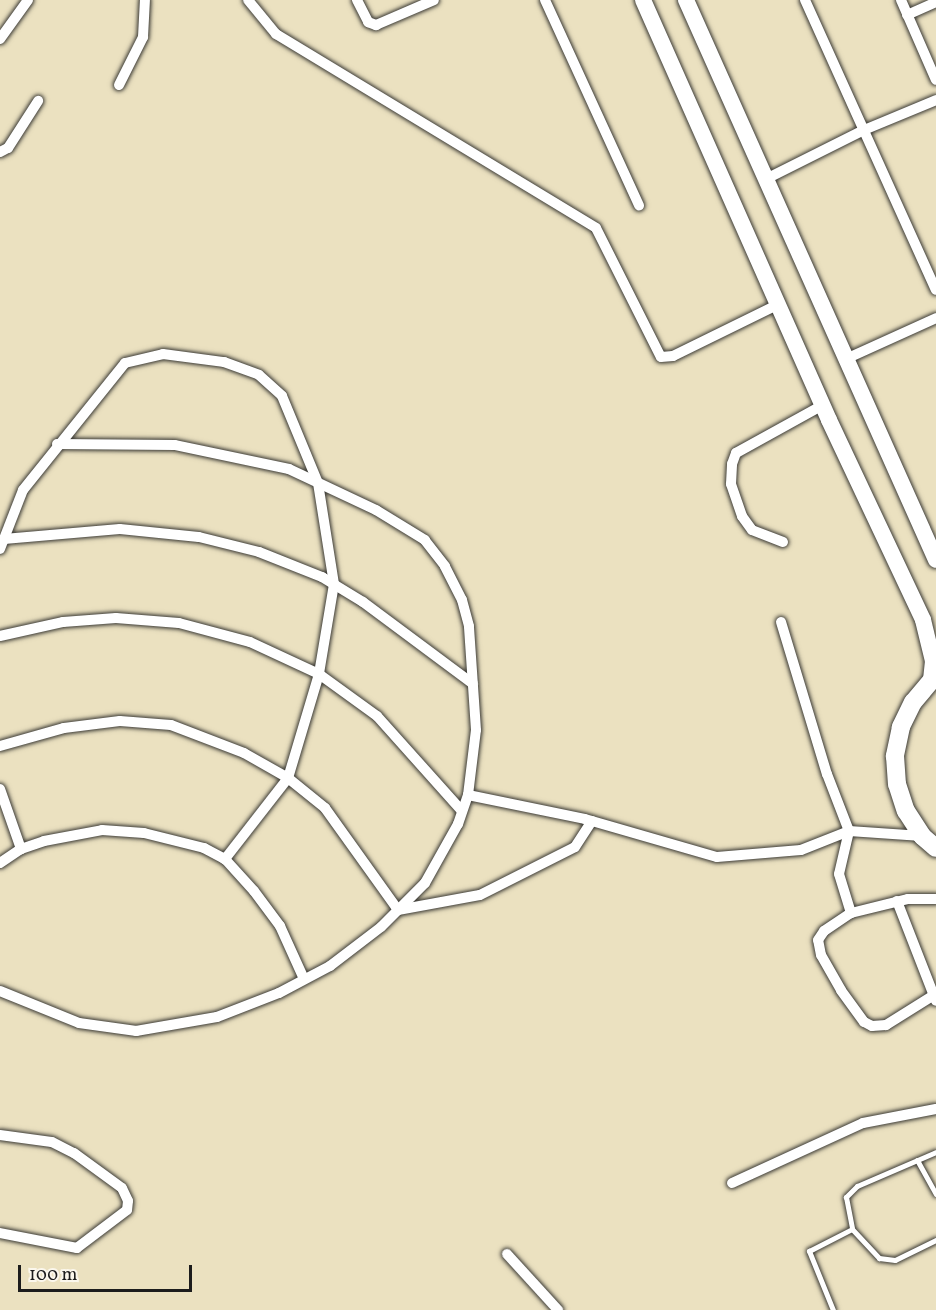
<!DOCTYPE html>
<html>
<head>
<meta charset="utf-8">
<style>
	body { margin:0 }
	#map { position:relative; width:936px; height:1310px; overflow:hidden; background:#ebe1c0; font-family:Vollkorn,serif }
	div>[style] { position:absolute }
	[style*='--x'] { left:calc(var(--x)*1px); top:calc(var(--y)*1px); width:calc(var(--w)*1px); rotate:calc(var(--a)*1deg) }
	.roads { filter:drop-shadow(0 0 2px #3b3a35) drop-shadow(0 0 2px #3b3a35) }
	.service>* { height:5px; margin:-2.5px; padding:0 2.5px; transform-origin:2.5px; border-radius:2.5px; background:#fff }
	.minor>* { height:10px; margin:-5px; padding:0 5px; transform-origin:5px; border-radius:5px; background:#fff }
	.primary>* { height:16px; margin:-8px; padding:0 8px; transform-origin:8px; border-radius:8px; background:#fff }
	.trunk>* { height:18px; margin:-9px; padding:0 9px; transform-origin:9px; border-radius:9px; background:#fff }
	span { translate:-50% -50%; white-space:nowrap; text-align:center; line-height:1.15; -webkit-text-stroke:6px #fbf7ec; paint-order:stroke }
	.scale { position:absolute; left:18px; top:1265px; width:174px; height:27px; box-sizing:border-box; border:3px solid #1c1c1c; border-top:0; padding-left:8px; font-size:18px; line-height:21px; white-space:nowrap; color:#1c1c1c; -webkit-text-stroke:4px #fbf7ec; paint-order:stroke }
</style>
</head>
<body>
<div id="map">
	<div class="roads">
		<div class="service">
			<div style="--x:936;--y:1152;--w:86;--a:156.7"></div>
			<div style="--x:857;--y:1186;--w:16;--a:135"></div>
			<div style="--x:846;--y:1197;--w:33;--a:79"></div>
			<div style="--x:852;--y:1229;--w:40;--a:47"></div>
			<div style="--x:879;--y:1258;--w:16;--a:7"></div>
			<div style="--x:895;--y:1260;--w:46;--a:-26"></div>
			<div style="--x:917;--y:1160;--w:39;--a:61"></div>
			<div style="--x:833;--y:1310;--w:64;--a:-112.1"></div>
			<div style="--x:809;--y:1251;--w:48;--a:-27.1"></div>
		</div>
		<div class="minor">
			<div style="--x:248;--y:0;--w:44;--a:50.5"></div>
			<div style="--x:276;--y:34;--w:374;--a:31.2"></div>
			<div style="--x:596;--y:228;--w:144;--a:63.3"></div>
			<div style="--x:661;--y:357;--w:12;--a:-5"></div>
			<div style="--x:673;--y:356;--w:118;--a:-26.1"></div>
			<div style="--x:357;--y:0;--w:25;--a:63"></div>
			<div style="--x:368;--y:22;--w:9;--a:21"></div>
			<div style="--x:376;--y:25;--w:63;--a:-23.3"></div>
			<div style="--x:545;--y:0;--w:226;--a:65.4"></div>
			<div style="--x:805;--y:0;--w:318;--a:65.7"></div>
			<div style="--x:901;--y:0;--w:87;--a:66.4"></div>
			<div style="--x:907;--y:15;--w:32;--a:-24"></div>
			<div style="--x:0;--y:39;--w:48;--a:-54.3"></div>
			<div style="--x:119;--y:85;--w:54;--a:-63.4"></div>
			<div style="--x:143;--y:37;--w:37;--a:-87"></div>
			<div style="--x:0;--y:152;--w:9;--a:-27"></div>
			<div style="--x:8;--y:148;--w:56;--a:-57.4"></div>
			<div style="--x:766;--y:179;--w:110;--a:-26.6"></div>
			<div style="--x:864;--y:130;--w:78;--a:-22.6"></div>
			<div style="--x:848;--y:358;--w:97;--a:-24.4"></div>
			<div style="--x:4;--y:539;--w:116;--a:-4.9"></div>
			<div style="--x:120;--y:529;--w:79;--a:5.8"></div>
			<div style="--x:199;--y:537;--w:62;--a:14"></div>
			<div style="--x:259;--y:552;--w:68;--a:21.6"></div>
			<div style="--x:322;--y:577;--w:48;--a:31.4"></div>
			<div style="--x:363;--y:602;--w:137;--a:36.7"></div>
			<div style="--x:783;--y:542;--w:33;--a:-159"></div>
			<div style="--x:752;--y:530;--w:17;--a:-126"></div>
			<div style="--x:742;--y:516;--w:34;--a:-109"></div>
			<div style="--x:731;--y:484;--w:20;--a:-87"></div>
			<div style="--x:732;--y:464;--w:12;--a:-70"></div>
			<div style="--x:736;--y:453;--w:99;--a:-28.9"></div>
			<div style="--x:0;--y:549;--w:63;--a:-68.7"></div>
			<div style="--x:23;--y:490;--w:163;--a:-51.2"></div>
			<div style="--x:125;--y:363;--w:39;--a:-13"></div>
			<div style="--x:163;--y:354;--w:62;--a:7.5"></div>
			<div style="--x:224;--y:362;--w:37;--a:20"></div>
			<div style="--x:259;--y:375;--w:31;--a:42"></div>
			<div style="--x:282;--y:396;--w:94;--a:67.5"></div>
			<div style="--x:318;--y:483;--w:102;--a:81"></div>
			<div style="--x:334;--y:584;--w:91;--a:99.5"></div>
			<div style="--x:319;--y:674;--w:109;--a:106.6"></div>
			<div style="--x:288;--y:778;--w:103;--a:127.9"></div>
			<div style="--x:781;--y:622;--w:159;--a:73.2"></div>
			<div style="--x:827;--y:774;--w:61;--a:68.9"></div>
			<div style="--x:849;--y:831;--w:44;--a:103.1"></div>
			<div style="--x:839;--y:874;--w:41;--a:72.9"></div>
			<div style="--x:0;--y:636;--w:65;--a:-12.5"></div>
			<div style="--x:63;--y:622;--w:53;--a:-4.3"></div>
			<div style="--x:116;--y:618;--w:63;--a:4.5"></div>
			<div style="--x:179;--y:623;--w:73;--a:15"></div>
			<div style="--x:250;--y:642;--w:76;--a:24.9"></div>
			<div style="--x:319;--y:674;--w:72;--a:35.9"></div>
			<div style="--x:377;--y:716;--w:127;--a:48.2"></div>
			<div style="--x:0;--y:746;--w:66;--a:-15.7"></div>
			<div style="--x:64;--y:728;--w:56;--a:-7.1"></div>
			<div style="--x:120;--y:721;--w:51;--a:4.5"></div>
			<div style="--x:171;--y:725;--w:78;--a:21"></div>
			<div style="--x:244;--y:753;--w:51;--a:29.6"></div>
			<div style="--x:288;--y:778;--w:48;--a:39"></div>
			<div style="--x:325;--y:808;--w:125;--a:54.4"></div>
			<div style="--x:398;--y:910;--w:83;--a:-10.4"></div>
			<div style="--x:480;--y:895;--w:106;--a:-26.8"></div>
			<div style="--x:575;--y:847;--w:31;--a:-57"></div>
			<div style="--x:0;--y:789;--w:64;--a:70.7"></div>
			<div style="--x:468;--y:795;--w:119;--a:11.6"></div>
			<div style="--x:585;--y:819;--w:137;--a:16.1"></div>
			<div style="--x:717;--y:857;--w:84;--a:-4.8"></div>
			<div style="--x:801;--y:850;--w:52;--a:-21.6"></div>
			<div style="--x:849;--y:831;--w:73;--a:3.9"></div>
			<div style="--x:0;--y:863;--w:25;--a:-34"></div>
			<div style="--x:21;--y:849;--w:24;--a:-19"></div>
			<div style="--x:44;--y:841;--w:59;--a:-10.7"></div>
			<div style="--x:102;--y:830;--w:42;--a:4.1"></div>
			<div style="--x:144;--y:833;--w:62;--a:14"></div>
			<div style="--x:204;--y:848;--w:24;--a:28"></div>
			<div style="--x:225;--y:859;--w:43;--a:47.8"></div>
			<div style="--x:254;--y:891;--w:44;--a:53.4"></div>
			<div style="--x:280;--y:926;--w:58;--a:65.6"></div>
			<div style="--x:897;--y:901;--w:107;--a:68.7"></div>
			<div style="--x:0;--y:991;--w:85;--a:22.1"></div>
			<div style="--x:79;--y:1023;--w:58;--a:8"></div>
			<div style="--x:136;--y:1031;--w:82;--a:-9.8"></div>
			<div style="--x:217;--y:1017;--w:66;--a:-21.2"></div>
			<div style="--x:279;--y:993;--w:58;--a:-27.9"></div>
			<div style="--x:330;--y:966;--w:64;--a:-37.4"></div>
			<div style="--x:381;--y:927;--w:62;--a:-45"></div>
			<div style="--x:425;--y:883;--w:68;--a:-60.8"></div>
			<div style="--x:458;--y:824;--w:31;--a:-71"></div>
			<div style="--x:468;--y:795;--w:65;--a:-83"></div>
			<div style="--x:476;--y:730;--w:104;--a:-93.9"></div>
			<div style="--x:469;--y:626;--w:27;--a:-105"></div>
			<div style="--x:462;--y:600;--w:38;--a:-117"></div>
			<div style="--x:445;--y:566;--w:33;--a:-128"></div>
			<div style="--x:425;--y:540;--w:57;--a:-148.5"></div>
			<div style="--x:376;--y:510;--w:96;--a:-154.8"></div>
			<div style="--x:289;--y:469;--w:116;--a:-168.1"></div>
			<div style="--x:175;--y:445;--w:118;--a:-179.5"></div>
			<div style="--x:934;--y:995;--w:57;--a:148"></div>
			<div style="--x:886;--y:1025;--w:14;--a:176"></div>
			<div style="--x:872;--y:1026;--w:9;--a:-153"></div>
			<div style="--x:864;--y:1022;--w:39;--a:-126"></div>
			<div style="--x:841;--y:990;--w:40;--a:-119.7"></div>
			<div style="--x:821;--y:955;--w:15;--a:-101"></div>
			<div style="--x:818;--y:940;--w:11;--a:-56"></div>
			<div style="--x:824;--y:931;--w:32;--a:-34"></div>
			<div style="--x:851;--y:913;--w:59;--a:-13.8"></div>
			<div style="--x:908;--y:899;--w:28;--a:0"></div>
			<div style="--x:0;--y:1135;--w:52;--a:7.7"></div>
			<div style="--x:52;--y:1142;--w:25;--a:27"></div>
			<div style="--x:74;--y:1153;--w:59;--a:36.1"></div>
			<div style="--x:122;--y:1188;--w:14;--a:65"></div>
			<div style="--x:128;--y:1201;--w:9;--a:96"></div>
			<div style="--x:127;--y:1210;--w:63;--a:142.8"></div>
			<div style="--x:77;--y:1248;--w:78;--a:-169"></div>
			<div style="--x:732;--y:1183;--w:144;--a:-24.6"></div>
			<div style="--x:863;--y:1123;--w:74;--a:-10.9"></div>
			<div style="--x:507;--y:1254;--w:76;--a:47.7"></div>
		</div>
		<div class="primary">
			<div style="--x:643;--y:0;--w:459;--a:66.1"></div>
			<div style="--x:829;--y:420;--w:221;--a:64.8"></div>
			<div style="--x:923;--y:620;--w:42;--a:76.3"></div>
			<div style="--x:933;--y:661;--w:18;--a:96"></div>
			<div style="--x:686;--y:0;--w:613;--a:65.94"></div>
		</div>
		<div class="trunk">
			<div style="--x:936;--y:675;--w:35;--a:130"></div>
			<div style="--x:913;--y:702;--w:28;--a:116"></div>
			<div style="--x:901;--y:727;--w:30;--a:102"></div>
			<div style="--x:895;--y:756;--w:28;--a:86"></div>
			<div style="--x:897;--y:784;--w:28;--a:72"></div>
			<div style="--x:906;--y:811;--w:30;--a:57"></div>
			<div style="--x:922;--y:836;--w:18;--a:41"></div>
		</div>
	</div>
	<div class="scale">100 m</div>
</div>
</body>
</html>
